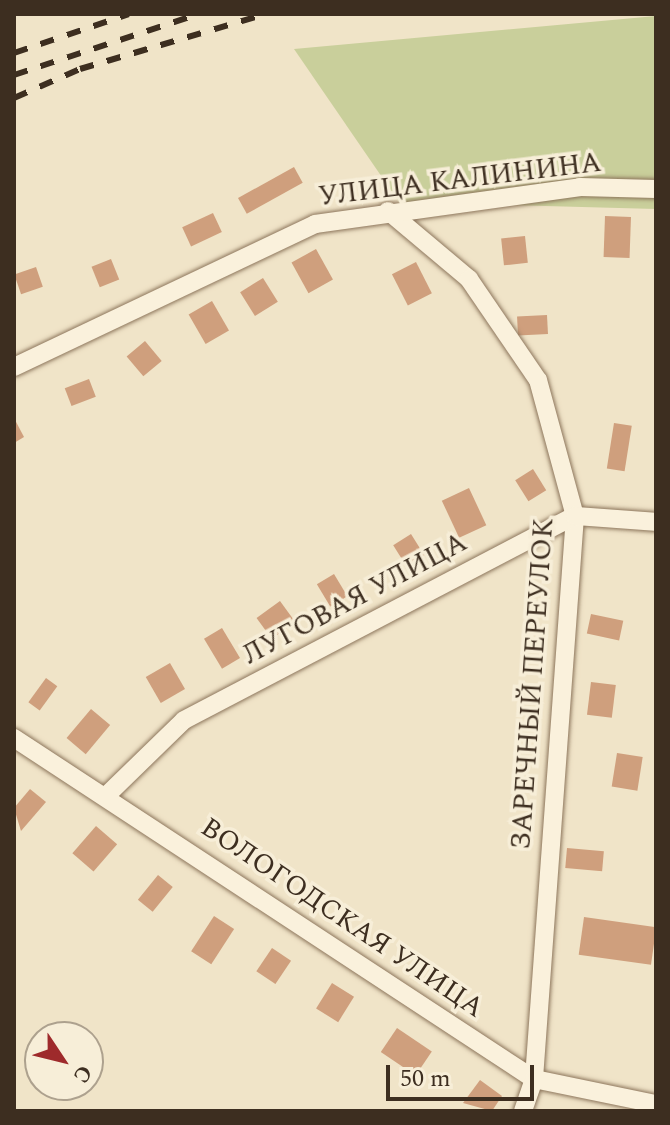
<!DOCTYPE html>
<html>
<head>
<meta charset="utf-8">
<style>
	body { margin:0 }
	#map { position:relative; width:670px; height:1125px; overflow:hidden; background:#f0e4c8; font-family:Spectral,serif }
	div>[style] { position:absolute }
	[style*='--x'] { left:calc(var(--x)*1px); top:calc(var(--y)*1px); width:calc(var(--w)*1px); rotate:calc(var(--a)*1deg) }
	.green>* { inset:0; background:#c9cf9b }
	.building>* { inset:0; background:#cf9f7d; transform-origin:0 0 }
	.roads { filter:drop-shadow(0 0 2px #8d765c) drop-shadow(0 0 2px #8d765c) }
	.minor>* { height:18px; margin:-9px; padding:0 9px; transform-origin:9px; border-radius:9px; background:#faf1dc }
	.rail>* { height:6px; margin-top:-3px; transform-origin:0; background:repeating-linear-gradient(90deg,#3d2e20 0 14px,transparent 0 28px) }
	span { translate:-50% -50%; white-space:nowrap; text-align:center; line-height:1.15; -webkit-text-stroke:7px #f7eed8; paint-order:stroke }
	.street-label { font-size:28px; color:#3d2e20 }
	.frame { position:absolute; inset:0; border:16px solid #3d2e20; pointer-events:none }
	.north { position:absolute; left:24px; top:1021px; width:80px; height:80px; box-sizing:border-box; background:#f7eed8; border:2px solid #ada18e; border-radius:50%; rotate:125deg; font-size:22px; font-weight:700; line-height:32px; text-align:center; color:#3d2e20 }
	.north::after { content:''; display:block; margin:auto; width:28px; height:36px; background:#9e2a2b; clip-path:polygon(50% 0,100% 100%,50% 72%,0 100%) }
	.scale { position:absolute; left:386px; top:1065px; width:148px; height:36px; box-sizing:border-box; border:4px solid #3d2e20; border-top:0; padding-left:10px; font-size:24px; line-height:28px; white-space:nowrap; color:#3d2e20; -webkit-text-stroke:6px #f7eed8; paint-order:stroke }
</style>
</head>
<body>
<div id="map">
	<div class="green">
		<div style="clip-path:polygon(656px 16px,656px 209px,399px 202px,294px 49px)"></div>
	</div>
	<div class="building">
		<div style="left:294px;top:167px;width:18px;height:64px;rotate:61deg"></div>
		<div style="left:213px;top:213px;width:21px;height:34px;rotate:65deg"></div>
		<div style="left:605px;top:216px;width:26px;height:41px;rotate:2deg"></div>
		<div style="left:525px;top:236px;width:27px;height:24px;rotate:84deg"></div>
		<div style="left:316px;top:249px;width:35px;height:28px;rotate:61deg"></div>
		<div style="left:111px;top:259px;width:22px;height:21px;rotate:68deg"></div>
		<div style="left:416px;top:262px;width:35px;height:27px;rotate:63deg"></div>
		<div style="left:36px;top:267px;width:21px;height:23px;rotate:71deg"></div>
		<div style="left:263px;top:278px;width:28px;height:27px;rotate:58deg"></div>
		<div style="left:212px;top:301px;width:34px;height:27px;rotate:60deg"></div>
		<div style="left:547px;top:315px;width:19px;height:30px;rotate:87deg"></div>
		<div style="left:145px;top:341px;width:26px;height:24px;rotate:50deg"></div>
		<div style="left:89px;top:379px;width:19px;height:26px;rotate:69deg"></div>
		<div style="clip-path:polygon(14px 418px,24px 437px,14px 443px)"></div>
		<div style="left:614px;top:423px;width:18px;height:46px;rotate:9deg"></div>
		<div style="left:533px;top:469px;width:25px;height:21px;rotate:58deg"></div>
		<div style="left:469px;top:488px;width:41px;height:30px;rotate:65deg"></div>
		<div style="left:411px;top:534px;width:25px;height:21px;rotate:58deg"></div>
		<div style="left:334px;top:574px;width:26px;height:20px;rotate:59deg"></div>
		<div style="left:280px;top:601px;width:26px;height:29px;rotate:54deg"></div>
		<div style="left:591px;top:614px;width:33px;height:20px;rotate:12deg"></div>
		<div style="left:222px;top:628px;width:35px;height:21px;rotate:59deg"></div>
		<div style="left:170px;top:663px;width:30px;height:28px;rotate:60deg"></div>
		<div style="left:46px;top:678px;width:14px;height:30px;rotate:36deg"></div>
		<div style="left:591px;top:682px;width:25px;height:33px;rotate:7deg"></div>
		<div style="left:91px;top:709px;width:25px;height:38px;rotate:40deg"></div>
		<div style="left:617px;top:753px;width:26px;height:34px;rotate:9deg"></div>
		<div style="clip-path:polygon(30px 789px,46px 802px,21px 831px,14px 808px)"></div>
		<div style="left:96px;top:826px;width:28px;height:36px;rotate:41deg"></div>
		<div style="left:567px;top:848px;width:37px;height:20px;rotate:5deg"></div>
		<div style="left:158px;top:875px;width:19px;height:32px;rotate:39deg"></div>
		<div style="left:214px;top:916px;width:24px;height:42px;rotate:33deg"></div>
		<div style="left:584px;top:917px;width:73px;height:38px;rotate:8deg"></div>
		<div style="left:272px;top:948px;width:23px;height:28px;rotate:34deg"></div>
		<div style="left:332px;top:983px;width:26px;height:30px;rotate:32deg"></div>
		<div style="left:397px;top:1028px;width:42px;height:29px;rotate:34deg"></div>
		<div style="clip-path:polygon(480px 1080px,502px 1096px,492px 1111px,463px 1103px)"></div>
	</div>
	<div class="roads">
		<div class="minor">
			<div style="--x:388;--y:211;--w:106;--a:40"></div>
			<div style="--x:469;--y:279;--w:122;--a:55.7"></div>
			<div style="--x:538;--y:380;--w:141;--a:74.8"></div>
			<div style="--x:575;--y:516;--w:564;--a:94.17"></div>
			<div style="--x:534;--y:1079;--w:34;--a:109"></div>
			<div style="--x:14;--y:367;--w:333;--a:-25.4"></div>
			<div style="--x:315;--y:224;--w:268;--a:-7.9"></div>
			<div style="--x:580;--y:187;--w:76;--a:1.5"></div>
			<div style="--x:14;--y:738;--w:622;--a:33.26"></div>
			<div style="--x:534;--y:1079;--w:125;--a:11.6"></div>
			<div style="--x:107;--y:795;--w:107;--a:-44.2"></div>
			<div style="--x:184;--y:720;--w:441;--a:-27.6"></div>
			<div style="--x:575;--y:516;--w:81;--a:4.2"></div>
		</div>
	</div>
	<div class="rail">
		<div style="--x:14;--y:53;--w:121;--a:-18.7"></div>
		<div style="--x:14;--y:75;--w:194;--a:-18.3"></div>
		<div style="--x:14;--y:98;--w:72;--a:-23.7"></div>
		<div style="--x:80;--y:69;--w:194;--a:-16.5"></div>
	</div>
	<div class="street-label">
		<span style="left:460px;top:180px;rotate:-7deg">УЛИЦА КАЛИНИНА</span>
		<span style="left:355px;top:599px;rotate:-28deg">ЛУГОВАЯ УЛИЦА</span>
		<span style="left:533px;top:684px;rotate:-86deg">ЗАРЕЧНЫЙ ПЕРЕУЛОК</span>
		<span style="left:342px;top:918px;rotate:34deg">ВОЛОГОДСКАЯ УЛИЦА</span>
	</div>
	<div class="frame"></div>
	<div class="north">С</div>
	<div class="scale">50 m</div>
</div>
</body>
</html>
